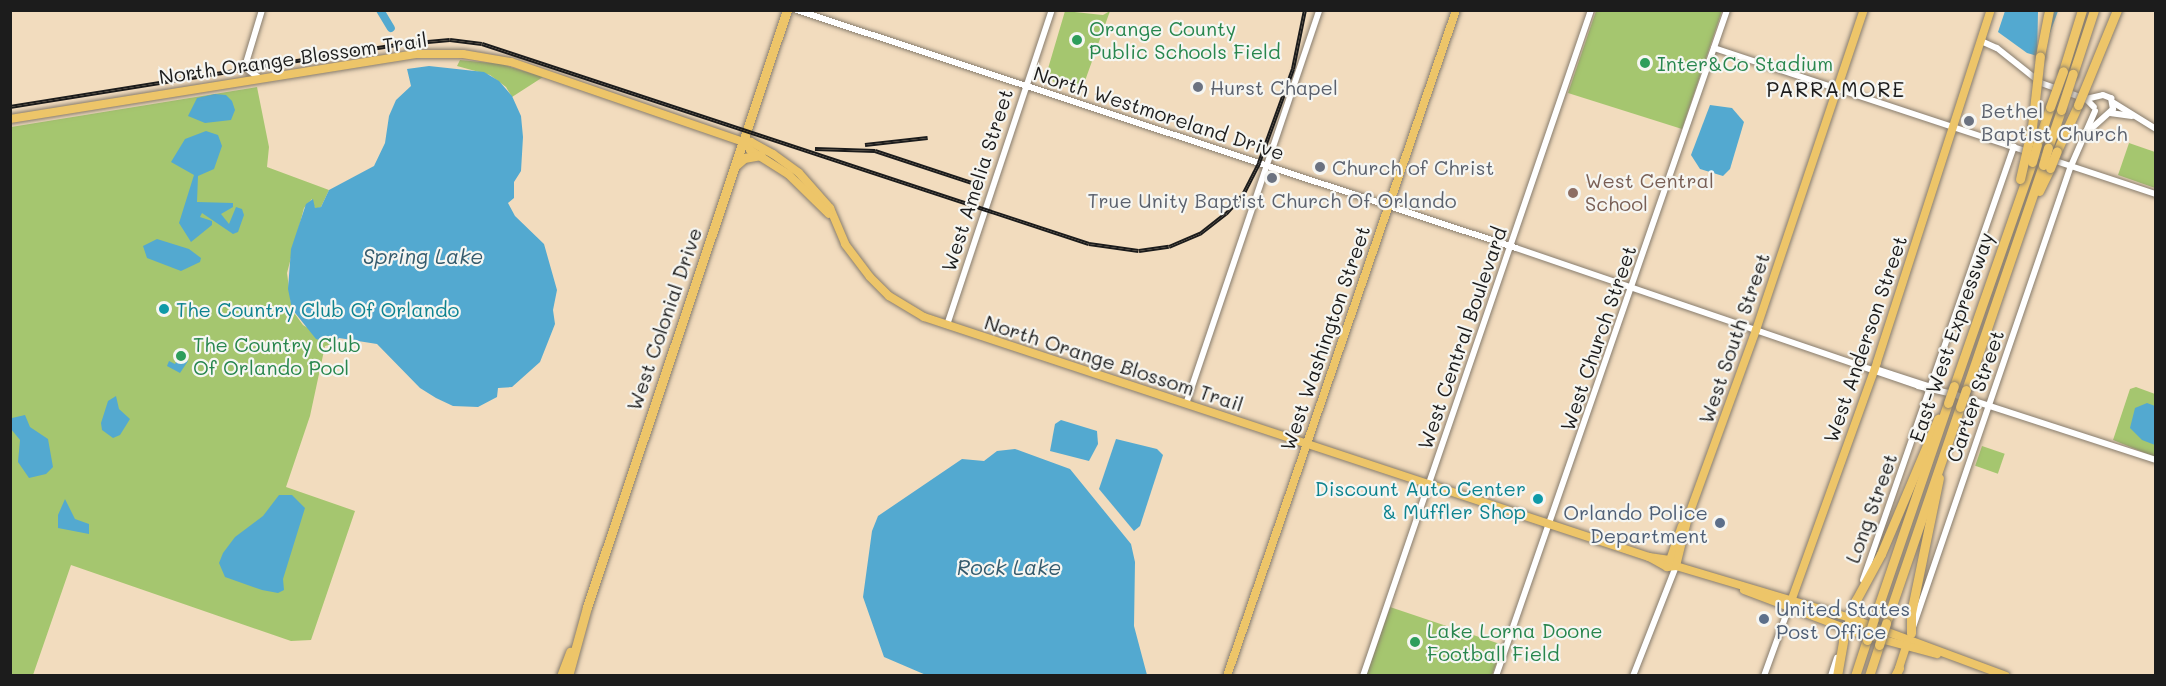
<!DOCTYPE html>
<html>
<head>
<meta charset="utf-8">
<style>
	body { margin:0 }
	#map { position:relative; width:2166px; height:686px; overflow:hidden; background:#f2dcbe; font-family:Mali,sans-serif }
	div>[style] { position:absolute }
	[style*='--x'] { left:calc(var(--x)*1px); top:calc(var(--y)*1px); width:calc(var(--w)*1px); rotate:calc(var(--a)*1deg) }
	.green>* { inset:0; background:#a5c66f; transform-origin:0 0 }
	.water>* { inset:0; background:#53a9d0 }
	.pier>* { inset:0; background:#f2dcbe }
	.river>* { height:8px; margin:-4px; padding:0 4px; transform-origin:4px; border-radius:4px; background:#53a9d0 }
	.roads { filter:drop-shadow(0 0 2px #877c6d) drop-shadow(0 0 2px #877c6d) }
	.minor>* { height:6px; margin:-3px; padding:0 3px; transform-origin:3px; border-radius:3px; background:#fff }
	.major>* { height:8px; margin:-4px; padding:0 4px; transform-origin:4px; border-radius:4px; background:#edc569 }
	.highway>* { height:9px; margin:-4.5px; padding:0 4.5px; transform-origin:4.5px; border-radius:4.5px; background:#edc569 }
	.rail>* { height:4px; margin-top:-2px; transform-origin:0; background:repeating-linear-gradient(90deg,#f6f6f2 0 4.5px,#1c1c1c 0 9px); box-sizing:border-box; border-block:2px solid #1c1c1c }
	.bridges { filter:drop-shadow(0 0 2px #877c6d) drop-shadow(0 0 2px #877c6d) }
	.highway-bridge>* { height:9px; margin:-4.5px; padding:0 4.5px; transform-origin:4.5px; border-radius:4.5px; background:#edc569 }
	.dots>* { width:16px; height:16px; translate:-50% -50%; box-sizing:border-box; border:3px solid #f6f6f2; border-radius:50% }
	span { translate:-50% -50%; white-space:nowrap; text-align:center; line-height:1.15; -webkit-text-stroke:4.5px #f6f6f2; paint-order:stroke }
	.leisure-label { font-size:20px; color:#27864d }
	.left { translate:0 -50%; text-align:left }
	.street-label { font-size:20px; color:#1c1c1c }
	.worship-label { font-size:20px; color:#5b616d }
	.education-label { font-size:20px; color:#785e54 }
	.culture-label { font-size:20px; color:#0d838f }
	.right { translate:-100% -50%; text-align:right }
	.service-label { font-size:20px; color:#4e5e75 }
	.neighbourhood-label { font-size:21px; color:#1c1c1c; letter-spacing:1.5px }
	.water-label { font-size:21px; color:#355b6d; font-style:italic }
	.frame { position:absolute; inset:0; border:12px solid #1c1c1c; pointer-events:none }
</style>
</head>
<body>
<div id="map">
	<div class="green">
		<div style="clip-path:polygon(1065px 11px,1103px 15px,1110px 11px,1081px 92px,1078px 87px,1057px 87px,1047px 72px)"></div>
		<div style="clip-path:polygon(1596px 11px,1722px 11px,1682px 129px,1568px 93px)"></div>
		<div style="clip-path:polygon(460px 60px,501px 64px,543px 77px,512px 97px,506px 87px,490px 75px,457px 66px)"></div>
		<div style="clip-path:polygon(257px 87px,269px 147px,267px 167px,329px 190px,321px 207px,315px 209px,312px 199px,304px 208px,287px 273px,292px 310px,303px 325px,334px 344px,325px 346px,310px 416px,286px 487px,355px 511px,311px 640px,291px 641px,71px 565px,33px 675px,11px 675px,11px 127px)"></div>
		<div style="clip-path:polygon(2129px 143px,2155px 152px,2155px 188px,2118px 175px)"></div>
		<div style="clip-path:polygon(2136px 387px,2155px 394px,2155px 457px,2113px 440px,2130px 389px)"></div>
		<div style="left:1982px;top:446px;width:24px;height:21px;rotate:19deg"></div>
		<div style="clip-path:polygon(1390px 607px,1503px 645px,1492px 675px,1366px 676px)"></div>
	</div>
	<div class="water">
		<div style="clip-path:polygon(2005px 11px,2058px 11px,2041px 57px,2027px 53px,1998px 32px)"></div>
		<div style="clip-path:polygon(429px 66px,484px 72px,499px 81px,512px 96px,521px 116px,523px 137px,521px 171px,514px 182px,514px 198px,508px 203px,515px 216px,544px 244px,557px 290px,553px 310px,555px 324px,540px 362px,512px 387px,498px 388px,497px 397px,478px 407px,453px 406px,436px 398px,420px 388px,377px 344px,339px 338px,334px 344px,316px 339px,292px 309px,288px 289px,291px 249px,306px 204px,313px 199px,315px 208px,321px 207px,329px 190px,374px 166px,385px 143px,389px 116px,396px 100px,411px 86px,407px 69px)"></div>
		<div style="clip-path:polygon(215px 94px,226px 95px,232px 101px,235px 110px,231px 120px,205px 123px,188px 116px,197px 98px)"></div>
		<div style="clip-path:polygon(1710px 105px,1732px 108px,1744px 122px,1730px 169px,1723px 176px,1700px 169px,1691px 155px)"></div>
		<div style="clip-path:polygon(206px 131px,218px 135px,222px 146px,214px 169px,198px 176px,197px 202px,233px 203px,233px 207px,221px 214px,229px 224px,236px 207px,242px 209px,244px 215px,238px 232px,233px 234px,202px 213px,200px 217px,212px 221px,212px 225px,191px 242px,179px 223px,194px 175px,171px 162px,185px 139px)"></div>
		<div style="clip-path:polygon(157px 239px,189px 249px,201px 258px,200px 262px,181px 271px,147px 258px,143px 246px)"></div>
		<div style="clip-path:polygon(179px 356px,188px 361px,180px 373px,167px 366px,169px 361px,175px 364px)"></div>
		<div style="clip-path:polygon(116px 396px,119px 409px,130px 419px,120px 435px,113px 438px,102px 430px,101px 423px,108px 401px)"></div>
		<div style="clip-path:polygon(2147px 403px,2155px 406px,2155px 445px,2142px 440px,2130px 428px,2135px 408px)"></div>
		<div style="clip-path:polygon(25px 415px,30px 427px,48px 439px,53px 467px,46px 474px,29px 478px,18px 462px,20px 440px,11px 429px,12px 418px)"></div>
		<div style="clip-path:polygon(1061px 420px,1097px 431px,1098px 444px,1089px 461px,1050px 451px,1055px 424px)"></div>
		<div style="clip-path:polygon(1116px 439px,1157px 449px,1163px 455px,1140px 526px,1134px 531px,1099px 489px)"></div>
		<div style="clip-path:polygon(1015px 449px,1070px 469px,1131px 544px,1135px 562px,1134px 626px,1147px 675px,926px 675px,884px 657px,863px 597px,872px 531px,878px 516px,962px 459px,984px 461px,997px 451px)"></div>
		<div style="clip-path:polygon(279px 495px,292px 495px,305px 508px,283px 579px,284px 590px,278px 593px,262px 590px,225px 577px,219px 563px,223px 553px,235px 537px,263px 516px)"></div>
		<div style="clip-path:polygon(65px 499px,75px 519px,89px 524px,89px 534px,58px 528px,58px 515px)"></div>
	</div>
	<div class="pier">
		<div style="clip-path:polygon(2038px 11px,2044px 11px,2044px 19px,2051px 21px,2046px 53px,2043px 60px,2037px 61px)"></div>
	</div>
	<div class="river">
		<div style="--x:380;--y:10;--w:21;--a:59"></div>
	</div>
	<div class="roads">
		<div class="minor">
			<div style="--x:797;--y:10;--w:757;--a:18.32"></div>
			<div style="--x:1516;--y:248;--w:425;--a:18.9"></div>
			<div style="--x:1918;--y:386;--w:39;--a:13"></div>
			<div style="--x:1956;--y:395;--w:210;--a:18"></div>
			<div style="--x:1981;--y:41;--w:17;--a:24"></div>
			<div style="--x:1997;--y:48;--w:56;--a:38.5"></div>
			<div style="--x:2041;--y:83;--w:48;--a:19.6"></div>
			<div style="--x:2086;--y:99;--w:17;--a:-13"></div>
			<div style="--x:2103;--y:95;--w:9;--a:21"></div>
			<div style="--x:2111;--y:98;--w:11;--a:80"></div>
			<div style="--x:2113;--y:109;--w:28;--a:138"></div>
			<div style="--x:1714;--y:48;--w:465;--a:18.3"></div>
			<div style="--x:258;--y:77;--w:14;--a:-144"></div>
			<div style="--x:247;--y:69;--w:6;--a:-99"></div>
			<div style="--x:246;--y:63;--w:55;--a:-73.2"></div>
			<div style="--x:2086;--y:99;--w:11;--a:45"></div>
			<div style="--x:2114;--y:103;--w:49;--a:31.8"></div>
			<div style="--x:2110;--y:113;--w:22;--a:8"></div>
			<div style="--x:947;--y:325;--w:332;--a:-71.6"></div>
			<div style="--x:1876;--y:369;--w:55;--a:18.1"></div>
			<div style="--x:1186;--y:404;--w:416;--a:-71.3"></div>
			<div style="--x:1863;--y:580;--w:459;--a:-70.8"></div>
			<div style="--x:1913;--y:627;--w:487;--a:-71.1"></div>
			<div style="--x:2071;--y:166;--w:60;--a:-66.4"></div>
			<div style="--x:1363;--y:676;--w:704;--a:-71.1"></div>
			<div style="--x:1496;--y:676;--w:705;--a:-70.87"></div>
			<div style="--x:1633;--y:676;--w:118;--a:-68.6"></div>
			<div style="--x:1764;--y:676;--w:73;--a:-70.1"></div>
			<div style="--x:1831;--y:676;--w:19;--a:-72"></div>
		</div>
		<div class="major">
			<div style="--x:10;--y:119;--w:411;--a:-9.1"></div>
			<div style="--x:416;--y:54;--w:47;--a:0"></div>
			<div style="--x:463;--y:54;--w:49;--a:9.5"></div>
			<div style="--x:511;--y:62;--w:252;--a:19"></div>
			<div style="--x:749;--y:144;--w:3;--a:-45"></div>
			<div style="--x:751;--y:142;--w:25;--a:29"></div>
			<div style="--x:773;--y:154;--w:32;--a:36"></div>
			<div style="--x:799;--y:173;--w:47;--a:48.5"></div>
			<div style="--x:830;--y:208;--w:39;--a:67"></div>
			<div style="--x:845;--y:244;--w:41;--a:52.9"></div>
			<div style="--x:870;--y:277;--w:27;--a:45"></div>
			<div style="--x:889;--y:296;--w:41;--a:31"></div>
			<div style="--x:924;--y:317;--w:764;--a:18.32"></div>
			<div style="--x:1649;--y:557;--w:21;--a:8"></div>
			<div style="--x:1670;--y:560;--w:8;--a:45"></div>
			<div style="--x:749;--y:144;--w:6;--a:81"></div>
			<div style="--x:750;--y:150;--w:45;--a:32.3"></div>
			<div style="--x:788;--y:174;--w:57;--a:44.3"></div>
			<div style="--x:1649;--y:557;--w:21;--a:29"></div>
			<div style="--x:1667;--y:567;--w:9;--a:-6"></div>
			<div style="--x:1676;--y:566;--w:182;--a:16.6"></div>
			<div style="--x:1850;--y:618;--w:166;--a:20.4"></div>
			<div style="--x:1670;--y:560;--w:36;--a:-71"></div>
			<div style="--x:1676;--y:566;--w:50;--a:-76.2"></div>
			<div style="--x:1688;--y:517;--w:199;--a:-70"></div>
			<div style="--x:1756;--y:330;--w:338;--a:-71.4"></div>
			<div style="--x:1744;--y:590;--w:122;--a:20.7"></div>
			<div style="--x:1858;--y:633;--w:82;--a:14.9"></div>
			<div style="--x:1789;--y:607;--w:260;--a:-70.2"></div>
			<div style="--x:1877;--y:362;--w:370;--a:-72.1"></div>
			<div style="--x:1843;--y:641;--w:43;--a:-72.4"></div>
			<div style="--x:1899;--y:668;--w:25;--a:-72"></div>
			<div style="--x:1227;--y:676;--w:704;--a:-71.02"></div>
		</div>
		<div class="highway">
			<div style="--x:2040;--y:56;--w:47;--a:-78.9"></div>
			<div style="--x:2063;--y:71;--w:64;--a:-72.7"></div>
			<div style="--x:2073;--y:74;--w:67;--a:-71.8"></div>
			<div style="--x:2037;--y:145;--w:40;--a:-71.1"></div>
			<div style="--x:2048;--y:148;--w:40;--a:-71.1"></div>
			<div style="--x:2057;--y:151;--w:51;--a:-65.5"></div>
			<div style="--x:736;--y:165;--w:11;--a:-41"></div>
			<div style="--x:744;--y:158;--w:17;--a:-10"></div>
			<div style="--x:2039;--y:191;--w:25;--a:-64"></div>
			<div style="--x:1954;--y:386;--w:237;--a:-70.8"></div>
			<div style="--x:1966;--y:390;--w:238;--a:-71.1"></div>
			<div style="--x:1856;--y:600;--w:52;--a:-61.5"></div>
			<div style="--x:1881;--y:554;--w:147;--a:-67.1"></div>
			<div style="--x:1874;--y:619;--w:228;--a:-71.1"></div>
			<div style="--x:1886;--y:623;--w:228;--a:-71.1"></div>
			<div style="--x:1911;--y:633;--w:20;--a:-90"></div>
			<div style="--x:1911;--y:613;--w:138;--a:-78.3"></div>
			<div style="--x:561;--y:676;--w:26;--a:-69"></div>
			<div style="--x:568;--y:676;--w:72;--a:-74.6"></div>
			<div style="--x:587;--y:607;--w:630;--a:-71.48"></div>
			<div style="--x:1837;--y:676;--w:36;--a:-80"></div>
			<div style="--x:1855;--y:676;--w:38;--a:-72"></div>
			<div style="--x:1869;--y:676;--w:33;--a:-72"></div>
			<div style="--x:1895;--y:676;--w:9;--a:-63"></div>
		</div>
	</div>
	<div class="rail">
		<div style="--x:10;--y:107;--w:390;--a:-9.1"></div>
		<div style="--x:395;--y:45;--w:55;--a:-5.2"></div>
		<div style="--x:450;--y:40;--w:32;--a:7"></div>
		<div style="--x:482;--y:44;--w:639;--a:18.24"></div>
		<div style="--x:1089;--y:244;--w:50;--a:8"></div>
		<div style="--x:1139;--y:251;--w:30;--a:-8"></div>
		<div style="--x:1169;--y:247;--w:34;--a:-23"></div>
		<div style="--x:1200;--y:234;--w:33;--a:-38"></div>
		<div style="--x:1226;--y:214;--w:25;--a:-48"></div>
		<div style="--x:1243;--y:195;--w:36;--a:-63"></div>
		<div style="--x:1259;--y:163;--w:100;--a:-70.1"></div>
		<div style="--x:1293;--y:69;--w:60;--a:-78.5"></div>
		<div style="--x:865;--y:145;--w:63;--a:-6.3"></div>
		<div style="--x:815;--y:149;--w:60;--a:1.9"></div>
		<div style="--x:875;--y:151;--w:108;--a:18.3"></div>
	</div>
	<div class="bridges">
		<div class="highway-bridge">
			<div style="--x:2078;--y:105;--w:103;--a:-67.7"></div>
			<div style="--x:2050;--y:107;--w:38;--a:-70"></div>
			<div style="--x:2061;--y:110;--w:38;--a:-72"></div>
			<div style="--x:2032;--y:162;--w:18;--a:-74"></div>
			<div style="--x:2043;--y:165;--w:18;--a:-74"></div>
			<div style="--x:2050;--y:168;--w:18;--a:-68"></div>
			<div style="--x:2020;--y:179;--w:53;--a:-77"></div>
			<div style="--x:2032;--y:127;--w:71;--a:-83.6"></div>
			<div style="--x:1948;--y:403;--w:18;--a:-71"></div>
			<div style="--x:1960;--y:407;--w:18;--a:-71"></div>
			<div style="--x:1867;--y:640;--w:22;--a:-72"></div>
			<div style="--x:1879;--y:645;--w:23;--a:-72"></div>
		</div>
	</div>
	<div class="dots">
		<div style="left:1077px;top:40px;background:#2e9e5b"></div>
		<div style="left:1645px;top:63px;background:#2e9e5b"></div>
		<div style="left:1198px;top:87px;background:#6b7280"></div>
		<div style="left:1969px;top:121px;background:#6b7280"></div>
		<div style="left:1320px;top:167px;background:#6b7280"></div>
		<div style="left:1272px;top:178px;background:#6b7280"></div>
		<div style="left:1573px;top:193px;background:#8d6e63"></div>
		<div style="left:164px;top:309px;background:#0f9aa8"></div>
		<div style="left:181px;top:356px;background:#2e9e5b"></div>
		<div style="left:1538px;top:499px;background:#0f9aa8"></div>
		<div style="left:1720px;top:523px;background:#5c6f8a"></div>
		<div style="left:1764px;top:619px;background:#5c6f8a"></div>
		<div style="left:1415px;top:642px;background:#2e9e5b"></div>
	</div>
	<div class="leisure-label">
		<span class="left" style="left:1089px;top:40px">Orange County<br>Public Schools Field</span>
		<span class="left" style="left:1657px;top:63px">Inter&amp;Co Stadium</span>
		<span class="left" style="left:193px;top:356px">The Country Club<br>Of Orlando Pool</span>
		<span class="left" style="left:1427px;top:642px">Lake Lorna Doone<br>Football Field</span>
	</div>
	<div class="street-label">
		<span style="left:293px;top:58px;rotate:-8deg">North Orange Blossom Trail</span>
		<span style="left:1159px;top:113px;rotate:18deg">North Westmoreland Drive</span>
		<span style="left:977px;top:180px;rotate:-72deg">West Amelia Street</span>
		<span style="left:664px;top:319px;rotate:-71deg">West Colonial Drive</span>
		<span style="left:1951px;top:337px;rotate:-71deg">East-West Expressway</span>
		<span style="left:1325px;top:338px;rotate:-71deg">West Washington Street</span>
		<span style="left:1462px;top:338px;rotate:-71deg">West Central Boulevard</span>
		<span style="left:1598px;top:338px;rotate:-71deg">West Church Street</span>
		<span style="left:1734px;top:338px;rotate:-71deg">West South Street</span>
		<span style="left:1865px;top:339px;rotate:-71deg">West Anderson Street</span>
		<span style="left:1114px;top:363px;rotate:18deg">North Orange Blossom Trail</span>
		<span style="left:1975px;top:396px;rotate:-71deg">Carter Street</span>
		<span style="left:1871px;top:508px;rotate:-70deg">Long Street</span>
	</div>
	<div class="worship-label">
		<span class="left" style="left:1210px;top:87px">Hurst Chapel</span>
		<span class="left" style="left:1981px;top:122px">Bethel<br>Baptist Church</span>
		<span class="left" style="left:1332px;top:167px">Church of Christ</span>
		<span style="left:1272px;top:200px">True Unity Baptist Church Of Orlando</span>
	</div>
	<div class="education-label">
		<span class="left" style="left:1585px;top:192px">West Central<br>School</span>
	</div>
	<div class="culture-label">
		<span class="left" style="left:176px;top:309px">The Country Club Of Orlando</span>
		<span class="right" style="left:1526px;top:500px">Discount Auto Center<br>&amp; Muffler Shop</span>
	</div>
	<div class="service-label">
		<span class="right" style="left:1708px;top:524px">Orlando Police<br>Department</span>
		<span class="left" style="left:1776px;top:620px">United States<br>Post Office</span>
	</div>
	<div class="neighbourhood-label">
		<span style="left:1836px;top:89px">PARRAMORE</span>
	</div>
	<div class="water-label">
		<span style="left:423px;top:256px">Spring Lake</span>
		<span style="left:1009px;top:567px">Rock Lake</span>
	</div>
	<div class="frame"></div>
</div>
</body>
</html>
